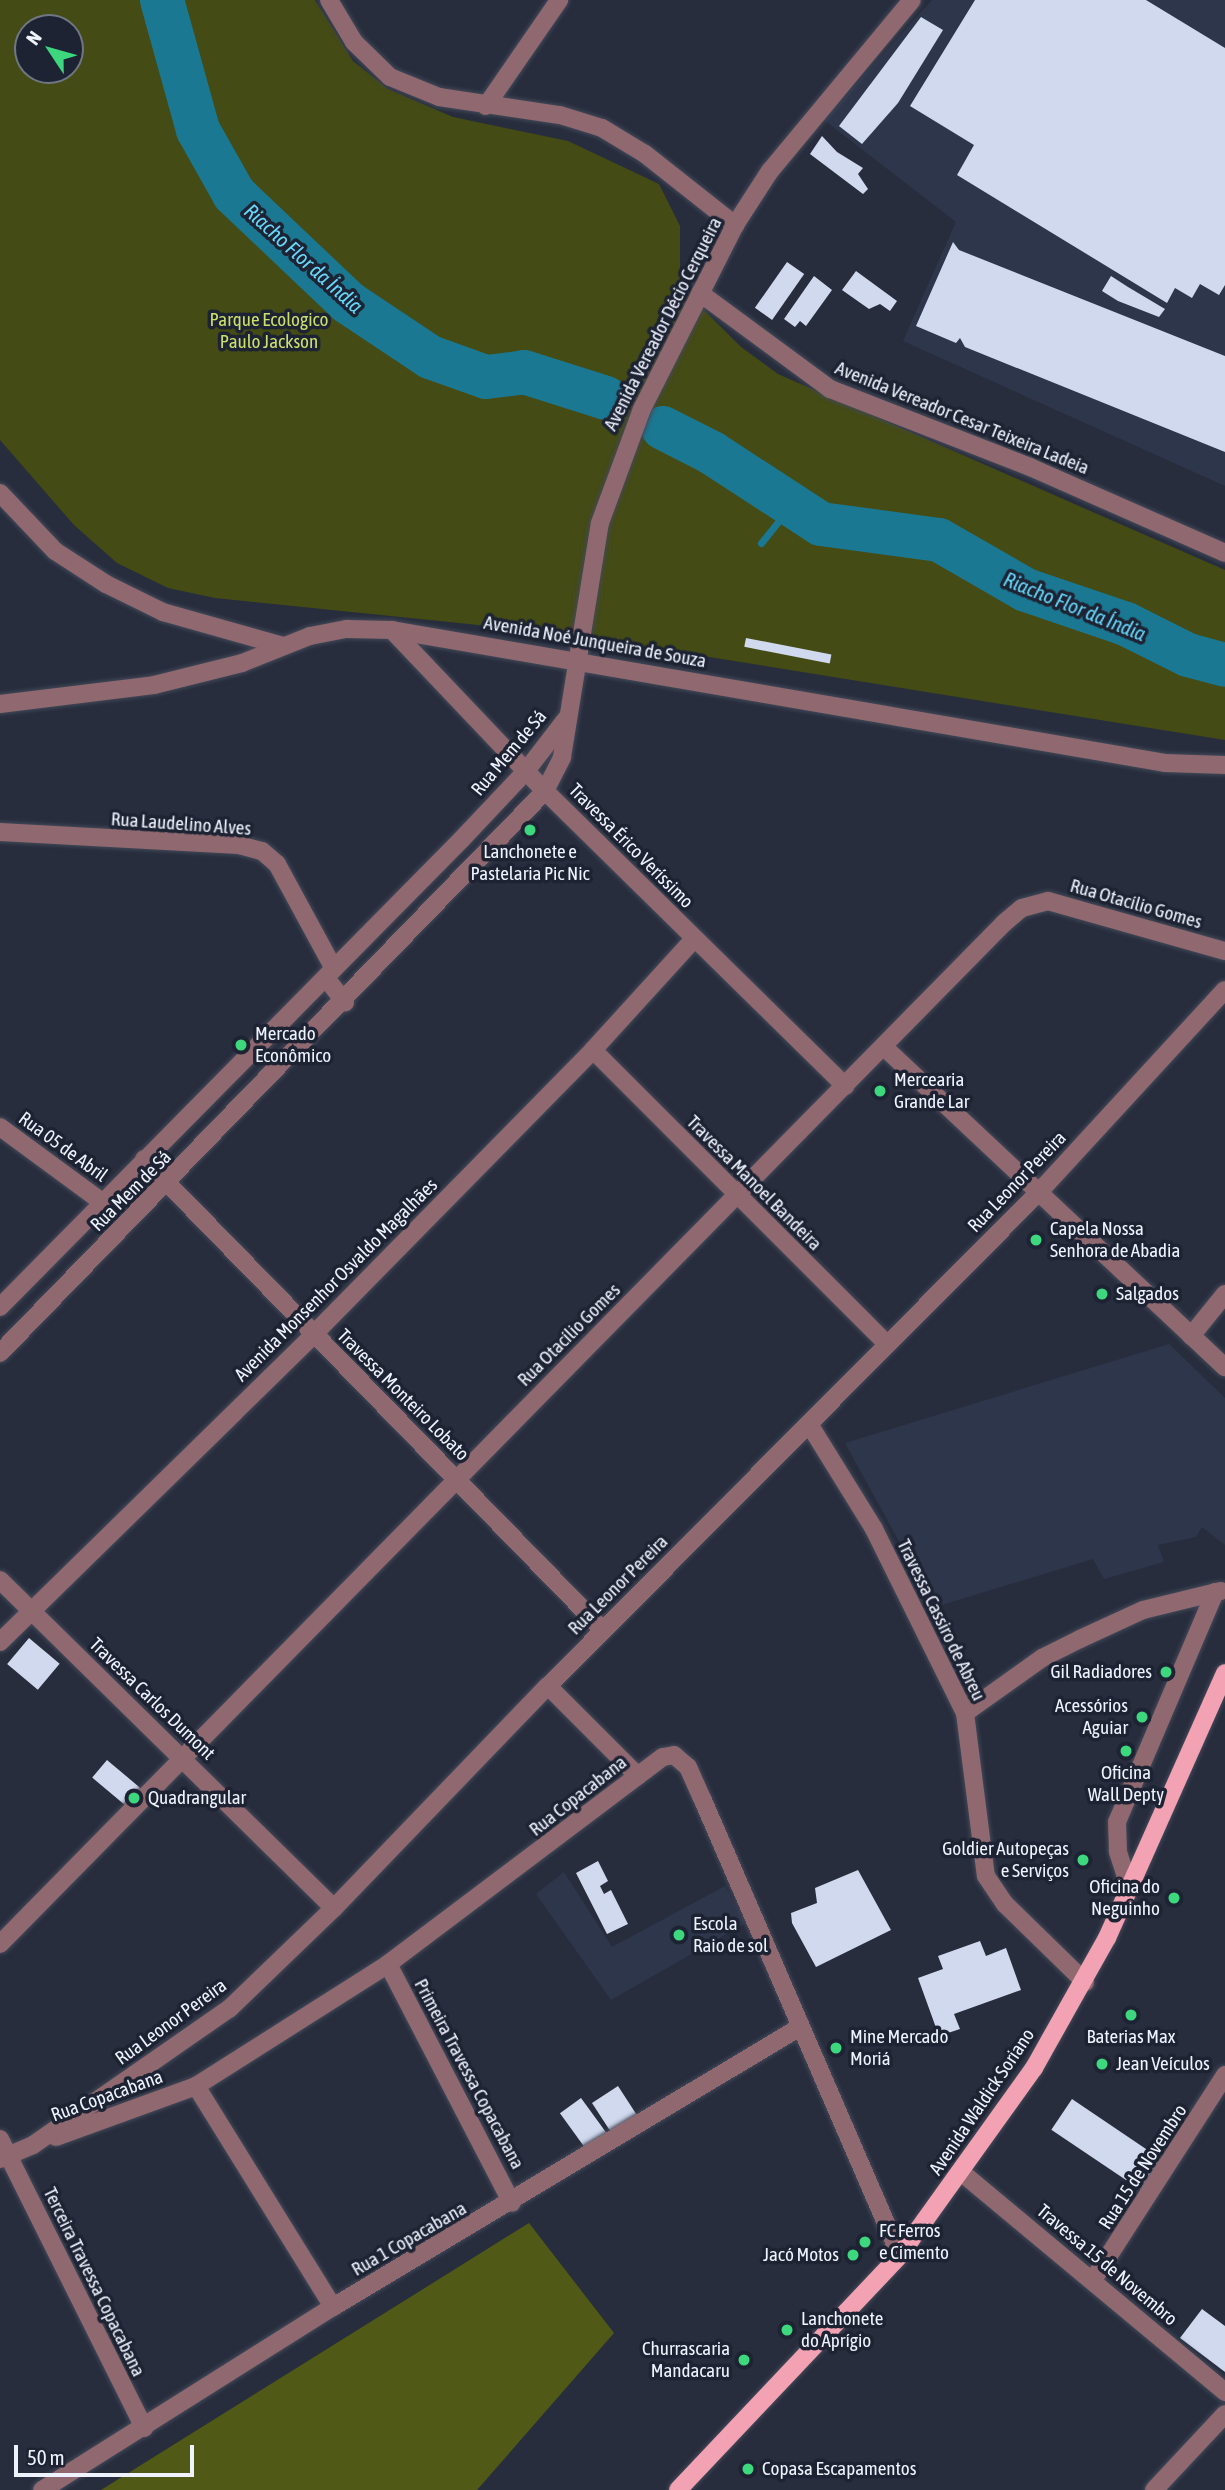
<!DOCTYPE html>
<html>
<head>
<meta charset="utf-8">
<style>
	body { margin:0 }
	#map { position:relative; width:1225px; height:2490px; overflow:hidden; background:#272d3d; font-family:"Asap Condensed",sans-serif }
	div>[style] { position:absolute }
	[style*='--x'] { left:calc(var(--x)*1px); top:calc(var(--y)*1px); width:calc(var(--w)*1px); rotate:calc(var(--a)*1deg) }
	.built>* { inset:0; background:#2e364c }
	.green>* { inset:0; background:#444b14 }
	.forest>* { inset:0; background:#505915 }
	.stream>* { height:7px; margin:-3.5px; padding:0 3.5px; transform-origin:3.5px; border-radius:3.5px; background:#1b7892 }
	.river>* { height:44px; margin:-22px; padding:0 22px; transform-origin:22px; border-radius:22px; background:#1b7892 }
	.building>* { inset:0; background:#d1d9ef; transform-origin:0 0 }
	.roads { filter:drop-shadow(0 0 2px #434958) drop-shadow(0 0 2px #434958) }
	.minor>* { height:18px; margin:-9px; padding:0 9px; transform-origin:9px; border-radius:9px; background:#8f6870 }
	.tertiary>* { height:18px; margin:-9px; padding:0 9px; transform-origin:9px; border-radius:9px; background:#8f6870 }
	.primary>* { height:18px; margin:-9px; padding:0 9px; transform-origin:9px; border-radius:9px; background:#f2a2b2 }
	.dots>* { width:19px; height:19px; translate:-50% -50%; box-sizing:border-box; border:4px solid #1d2333; border-radius:50% }
	span { translate:-50% -50%; white-space:nowrap; text-align:center; line-height:1.15; -webkit-text-stroke:7px #1d2333; paint-order:stroke }
	.park-label { font-size:19px; color:#cddf6b }
	.street-label { font-size:19px; color:#eff3ff }
	.poi-label { font-size:19px; color:#eff3ff }
	.left { translate:0 -50%; text-align:left }
	.right { translate:-100% -50%; text-align:right }
	.water-label { font-size:21px; color:#65d7fb; font-style:italic }
	.north { position:absolute; left:14px; top:14px; width:70px; height:70px; box-sizing:border-box; background:#1d2333; border:2px solid #717685; border-radius:50%; rotate:306deg; font-size:19px; font-weight:700; line-height:28px; text-align:center; color:#eff3ff }
	.north::after { content:''; display:block; margin:auto; width:24px; height:32px; background:#3dd77e; clip-path:polygon(50% 0,100% 100%,50% 72%,0 100%) }
	.scale { position:absolute; left:14px; top:2445px; width:180px; height:32px; box-sizing:border-box; border:4px solid #eff3ff; border-top:0; padding-left:9px; font-size:21px; line-height:24px; white-space:nowrap; color:#eff3ff; -webkit-text-stroke:5px #1d2333; paint-order:stroke }
</style>
</head>
<body>
<div id="map">
	<div class="built">
		<div style="clip-path:polygon(932px 0,1225px 0,1225px 486px,903px 341px,956px 222px,824px 120px)"></div>
		<div style="clip-path:polygon(1169px 1344px,1225px 1398px,1225px 1545px,1202px 1527px,1196px 1537px,1158px 1545px,1164px 1562px,1104px 1579px,1093px 1559px,935px 1607px,845px 1443px)"></div>
		<div style="clip-path:polygon(564px 1872px,612px 1947px,725px 1886px,746px 1923px,611px 2000px,536px 1894px)"></div>
	</div>
	<div class="green">
		<div style="clip-path:polygon(evenodd,0 0,315px 0,353px 61px,388px 89px,453px 117px,568px 141px,659px 184px,680px 226px,680px 281px,687px 293px,741px 347px,778px 374px,1225px 570px,1225px 740px,566px 634px,215px 598px,168px 588px,117px 563px,74px 525px,0 440px,0 0,28px 28px,70px 28px,70px 70px,28px 70px,28px 28px)"></div>
	</div>
	<div class="forest">
		<div style="clip-path:polygon(529px 2223px,614px 2333px,477px 2490px,101px 2490px)"></div>
	</div>
	<div class="stream">
		<div style="--x:761;--y:543;--w:45;--a:-51.3"></div>
	</div>
	<div class="river">
		<div style="--x:162;--y:0;--w:135;--a:74.5"></div>
		<div style="--x:198;--y:130;--w:73;--a:60.6"></div>
		<div style="--x:234;--y:194;--w:158;--a:43.5"></div>
		<div style="--x:349;--y:303;--w:97;--a:33.7"></div>
		<div style="--x:430;--y:357;--w:59;--a:19.7"></div>
		<div style="--x:486;--y:377;--w:38;--a:-7"></div>
		<div style="--x:524;--y:372;--w:86;--a:17.6"></div>
		<div style="--x:663;--y:428;--w:55;--a:27"></div>
		<div style="--x:712;--y:453;--w:130;--a:33.1"></div>
		<div style="--x:821;--y:524;--w:119;--a:7.7"></div>
		<div style="--x:939;--y:540;--w:100;--a:29.9"></div>
		<div style="--x:1026;--y:590;--w:106;--a:18.8"></div>
		<div style="--x:1126;--y:624;--w:69;--a:26.6"></div>
		<div style="--x:1188;--y:655;--w:38;--a:15"></div>
	</div>
	<div class="building">
		<div style="clip-path:polygon(975px 0,1146px 0,1225px 48px,1225px 285px,1219px 295px,1200px 284px,1192px 298px,1175px 288px,1167px 303px,957px 175px,974px 145px,910px 106px)"></div>
		<div style="clip-path:polygon(921px 17px,943px 30px,898px 103px,862px 144px,839px 126px)"></div>
		<div style="clip-path:polygon(822px 136px,837px 152px,863px 168px,858px 174px,868px 189px,863px 194px,810px 154px)"></div>
		<div style="clip-path:polygon(953px 242px,959px 250px,1225px 356px,1225px 452px,965px 347px,960px 338px,956px 343px,916px 326px)"></div>
		<div style="left:787px;top:262px;width:21px;height:56px;rotate:35deg"></div>
		<div style="clip-path:polygon(856px 271px,897px 301px,890px 311px,880px 304px,869px 309px,842px 290px)"></div>
		<div style="clip-path:polygon(814px 276px,832px 290px,806px 326px,800px 321px,795px 327px,784px 319px)"></div>
		<div style="clip-path:polygon(1111px 276px,1128px 287px,1165px 309px,1159px 317px,1118px 301px,1102px 291px)"></div>
		<div style="left:746px;top:638px;width:87px;height:9px;rotate:11deg"></div>
		<div style="left:29px;top:1638px;width:40px;height:34px;rotate:40deg"></div>
		<div style="left:107px;top:1760px;width:45px;height:23px;rotate:40deg"></div>
		<div style="clip-path:polygon(598px 1861px,608px 1881px,600px 1886px,604px 1894px,611px 1890px,628px 1924px,607px 1934px,576px 1873px)"></div>
		<div style="clip-path:polygon(858px 1870px,891px 1930px,816px 1967px,792px 1923px,791px 1913px,817px 1903px,815px 1888px)"></div>
		<div style="clip-path:polygon(980px 1941px,986px 1956px,1006px 1948px,1021px 1990px,954px 2014px,960px 2029px,939px 2036px,918px 1978px,943px 1969px,938px 1956px)"></div>
		<div style="left:618px;top:2086px;width:37px;height:31px;rotate:57deg"></div>
		<div style="left:581px;top:2098px;width:44px;height:26px;rotate:54deg"></div>
		<div style="left:1072px;top:2099px;width:108px;height:37px;rotate:34deg"></div>
		<div style="clip-path:polygon(1202px 2309px,1225px 2326px,1225px 2372px,1180px 2338px)"></div>
	</div>
	<div class="roads">
		<div class="minor">
			<div style="--x:329;--y:0;--w:49;--a:59.2"></div>
			<div style="--x:354;--y:42;--w:50;--a:44.2"></div>
			<div style="--x:390;--y:77;--w:53;--a:22.2"></div>
			<div style="--x:439;--y:97;--w:122;--a:8.5"></div>
			<div style="--x:560;--y:115;--w:44;--a:17.2"></div>
			<div style="--x:602;--y:128;--w:50;--a:31.2"></div>
			<div style="--x:645;--y:154;--w:115;--a:38.3"></div>
			<div style="--x:486;--y:106;--w:129;--a:-55.4"></div>
			<div style="--x:700;--y:293;--w:162;--a:36.4"></div>
			<div style="--x:830;--y:389;--w:215;--a:21.3"></div>
			<div style="--x:1030;--y:467;--w:213;--a:23.8"></div>
			<div style="--x:0;--y:493;--w:80;--a:46.5"></div>
			<div style="--x:55;--y:551;--w:61;--a:32.9"></div>
			<div style="--x:106;--y:584;--w:64;--a:26.2"></div>
			<div style="--x:163;--y:612;--w:122;--a:15.8"></div>
			<div style="--x:392;--y:630;--w:222;--a:46.5"></div>
			<div style="--x:545;--y:791;--w:421;--a:44.5"></div>
			<div style="--x:0;--y:704;--w:155;--a:-7"></div>
			<div style="--x:154;--y:685;--w:91;--a:-14"></div>
			<div style="--x:242;--y:663;--w:73;--a:-21.7"></div>
			<div style="--x:310;--y:636;--w:38;--a:-11"></div>
			<div style="--x:347;--y:629;--w:45;--a:1.3"></div>
			<div style="--x:392;--y:630;--w:784;--a:9.76"></div>
			<div style="--x:1165;--y:763;--w:60;--a:1.9"></div>
			<div style="--x:0;--y:832;--w:239;--a:3.1"></div>
			<div style="--x:239;--y:845;--w:24;--a:15"></div>
			<div style="--x:262;--y:851;--w:20;--a:41"></div>
			<div style="--x:277;--y:864;--w:119;--a:61.5"></div>
			<div style="--x:326;--y:978;--w:31;--a:52"></div>
			<div style="--x:884;--y:1047;--w:468;--a:43.2"></div>
			<div style="--x:593;--y:1050;--w:414;--a:45"></div>
			<div style="--x:0;--y:1127;--w:127;--a:36.3"></div>
			<div style="--x:144;--y:1159;--w:658;--a:45.74"></div>
			<div style="--x:1191;--y:1336;--w:54;--a:-51"></div>
			<div style="--x:809;--y:1424;--w:123;--a:58.2"></div>
			<div style="--x:874;--y:1529;--w:205;--a:63.7"></div>
			<div style="--x:965;--y:1713;--w:164;--a:82.7"></div>
			<div style="--x:986;--y:1876;--w:34;--a:56"></div>
			<div style="--x:1005;--y:1904;--w:112;--a:44.3"></div>
			<div style="--x:0;--y:1580;--w:468;--a:44.5"></div>
			<div style="--x:0;--y:1642;--w:440;--a:-44.4"></div>
			<div style="--x:314;--y:1334;--w:398;--a:-45.5"></div>
			<div style="--x:593;--y:1050;--w:150;--a:-47.7"></div>
			<div style="--x:548;--y:1686;--w:127;--a:45"></div>
			<div style="--x:965;--y:1713;--w:95;--a:-35.5"></div>
			<div style="--x:1042;--y:1658;--w:42;--a:-26.6"></div>
			<div style="--x:1080;--y:1639;--w:69;--a:-24.7"></div>
			<div style="--x:1143;--y:1610;--w:80;--a:-13.7"></div>
			<div style="--x:1130;--y:1889;--w:40;--a:-108"></div>
			<div style="--x:1118;--y:1851;--w:29;--a:-92"></div>
			<div style="--x:1117;--y:1822;--w:250;--a:-66.9"></div>
			<div style="--x:0;--y:1944;--w:1432;--a:-45.48"></div>
			<div style="--x:1004;--y:923;--w:23;--a:-40"></div>
			<div style="--x:1022;--y:908;--w:27;--a:-15"></div>
			<div style="--x:1048;--y:901;--w:184;--a:15.8"></div>
			<div style="--x:388;--y:1964;--w:269;--a:62.6"></div>
			<div style="--x:196;--y:2086;--w:260;--a:58.2"></div>
			<div style="--x:56;--y:2137;--w:149;--a:-20"></div>
			<div style="--x:196;--y:2086;--w:227;--a:-32.4"></div>
			<div style="--x:388;--y:1964;--w:344;--a:-37"></div>
			<div style="--x:663;--y:1757;--w:11;--a:-10"></div>
			<div style="--x:674;--y:1755;--w:18;--a:41"></div>
			<div style="--x:688;--y:1767;--w:34;--a:66"></div>
			<div style="--x:702;--y:1798;--w:498;--a:66.6"></div>
			<div style="--x:0;--y:2139;--w:323;--a:63.5"></div>
			<div style="--x:0;--y:2159;--w:36;--a:-23"></div>
			<div style="--x:33;--y:2145;--w:239;--a:-34.8"></div>
			<div style="--x:229;--y:2009;--w:146;--a:-43.9"></div>
			<div style="--x:334;--y:1908;--w:308;--a:-46.1"></div>
			<div style="--x:548;--y:1686;--w:698;--a:-45.17"></div>
			<div style="--x:1040;--y:1191;--w:273;--a:-47.4"></div>
			<div style="--x:961;--y:2172;--w:344;--a:39.8"></div>
			<div style="--x:1093;--y:2280;--w:244;--a:-57.2"></div>
			<div style="--x:42;--y:2490;--w:344;--a:-32.2"></div>
			<div style="--x:333;--y:2307;--w:545;--a:-30.95"></div>
			<div style="--x:1154;--y:2490;--w:104;--a:-46.9"></div>
		</div>
		<div class="tertiary">
			<div style="--x:0;--y:1307;--w:656;--a:-45.37"></div>
			<div style="--x:461;--y:840;--w:95;--a:-46.7"></div>
			<div style="--x:526;--y:771;--w:66;--a:-52.4"></div>
			<div style="--x:0;--y:1353;--w:783;--a:-45.88"></div>
			<div style="--x:545;--y:791;--w:38;--a:-63"></div>
			<div style="--x:562;--y:757;--w:237;--a:-80.8"></div>
			<div style="--x:600;--y:523;--w:121;--a:-69.8"></div>
			<div style="--x:642;--y:409;--w:206;--a:-63.2"></div>
			<div style="--x:735;--y:225;--w:64;--a:-57.1"></div>
			<div style="--x:770;--y:171;--w:222;--a:-50.3"></div>
		</div>
		<div class="primary">
			<div style="--x:678;--y:2490;--w:323;--a:-46.6"></div>
			<div style="--x:900;--y:2255;--w:230;--a:-54.4"></div>
			<div style="--x:1034;--y:2068;--w:149;--a:-60.7"></div>
			<div style="--x:1107;--y:1938;--w:290;--a:-66"></div>
		</div>
	</div>
	<div class="dots">
		<div style="left:530px;top:830px;background:#3dd77e"></div>
		<div style="left:241px;top:1045px;background:#3dd77e"></div>
		<div style="left:880px;top:1091px;background:#3dd77e"></div>
		<div style="left:1036px;top:1240px;background:#3dd77e"></div>
		<div style="left:1102px;top:1294px;background:#3dd77e"></div>
		<div style="left:1166px;top:1672px;background:#3dd77e"></div>
		<div style="left:1142px;top:1717px;background:#3dd77e"></div>
		<div style="left:1126px;top:1751px;background:#3dd77e"></div>
		<div style="left:134px;top:1798px;background:#3dd77e"></div>
		<div style="left:1083px;top:1860px;background:#3dd77e"></div>
		<div style="left:1174px;top:1898px;background:#3dd77e"></div>
		<div style="left:679px;top:1935px;background:#3dd77e"></div>
		<div style="left:1131px;top:2015px;background:#3dd77e"></div>
		<div style="left:836px;top:2048px;background:#3dd77e"></div>
		<div style="left:1102px;top:2064px;background:#3dd77e"></div>
		<div style="left:865px;top:2242px;background:#3dd77e"></div>
		<div style="left:853px;top:2255px;background:#3dd77e"></div>
		<div style="left:787px;top:2330px;background:#3dd77e"></div>
		<div style="left:744px;top:2360px;background:#3dd77e"></div>
		<div style="left:748px;top:2469px;background:#3dd77e"></div>
	</div>
	<div class="park-label">
		<span style="left:269px;top:331px">Parque Ecologico<br>Paulo Jackson</span>
	</div>
	<div class="street-label">
		<span style="left:663px;top:324px;rotate:-63deg">Avenida Vereador Décio Cerqueira</span>
		<span style="left:962px;top:418px;rotate:22deg">Avenida Vereador Cesar Teixeira Ladeia</span>
		<span style="left:595px;top:642px;rotate:10deg">Avenida Noé Junqueira de Souza</span>
		<span style="left:509px;top:753px;rotate:-50deg">Rua Mem de Sá</span>
		<span style="left:181px;top:824px;rotate:4deg">Rua Laudelino Alves</span>
		<span style="left:631px;top:846px;rotate:45deg">Travessa Érico Veríssimo</span>
		<span style="left:1136px;top:904px;rotate:16deg">Rua Otacílio Gomes</span>
		<span style="left:63px;top:1147px;rotate:36deg">Rua 05 de Abril</span>
		<span style="left:1017px;top:1182px;rotate:-46deg">Rua Leonor Pereira</span>
		<span style="left:754px;top:1183px;rotate:45deg">Travessa Manoel Bandeira</span>
		<span style="left:131px;top:1191px;rotate:-45deg">Rua Mem de Sá</span>
		<span style="left:336px;top:1280px;rotate:-45deg">Avenida Monsenhor Osvaldo Magalhães</span>
		<span style="left:569px;top:1335px;rotate:-45deg">Rua Otacílio Gomes</span>
		<span style="left:403px;top:1395px;rotate:45deg">Travessa Monteiro Lobato</span>
		<span style="left:618px;top:1585px;rotate:-45deg">Rua Leonor Pereira</span>
		<span style="left:941px;top:1620px;rotate:64deg">Travessa Cassiro de Abreu</span>
		<span style="left:152px;top:1699px;rotate:44deg">Travessa Carlos Dumont</span>
		<span style="left:578px;top:1796px;rotate:-38deg">Rua Copacabana</span>
		<span style="left:171px;top:2022px;rotate:-36deg">Rua Leonor Pereira</span>
		<span style="left:469px;top:2074px;rotate:62deg">Primeira Travessa Copacabana</span>
		<span style="left:107px;top:2096px;rotate:-20deg">Rua Copacabana</span>
		<span style="left:982px;top:2102px;rotate:-56deg">Avenida Waldick Soriano</span>
		<span style="left:1143px;top:2167px;rotate:-57deg">Rua 15 de Novembro</span>
		<span style="left:409px;top:2239px;rotate:-30deg">Rua 1 Copacabana</span>
		<span style="left:1107px;top:2265px;rotate:40deg">Travessa 15 de Novembro</span>
		<span style="left:94px;top:2282px;rotate:64deg">Terceira Travessa Copacabana</span>
	</div>
	<div class="poi-label">
		<span style="left:530px;top:863px">Lanchonete e<br>Pastelaria Pic Nic</span>
		<span class="left" style="left:255px;top:1045px">Mercado<br>Econômico</span>
		<span class="left" style="left:894px;top:1091px">Mercearia<br>Grande Lar</span>
		<span class="left" style="left:1050px;top:1240px">Capela Nossa<br>Senhora de Abadia</span>
		<span class="left" style="left:1116px;top:1294px">Salgados</span>
		<span class="right" style="left:1152px;top:1672px">Gil Radiadores</span>
		<span class="right" style="left:1128px;top:1717px">Acessórios<br>Aguiar</span>
		<span style="left:1126px;top:1784px">Oficina<br>Wall Depty</span>
		<span class="left" style="left:148px;top:1798px">Quadrangular</span>
		<span class="right" style="left:1069px;top:1860px">Goldier Autopeças<br>e Serviços</span>
		<span class="right" style="left:1160px;top:1898px">Oficina do<br>Neguinho</span>
		<span class="left" style="left:693px;top:1935px">Escola<br>Raio de sol</span>
		<span class="left" style="left:850px;top:2048px">Mine Mercado<br>Moriá</span>
		<span style="left:1131px;top:2037px">Baterias Max</span>
		<span class="left" style="left:1116px;top:2064px">Jean Veículos</span>
		<span class="left" style="left:879px;top:2242px">FC Ferros<br>e Cimento</span>
		<span class="right" style="left:839px;top:2255px">Jacó Motos</span>
		<span class="left" style="left:801px;top:2330px">Lanchonete<br>do Aprígio</span>
		<span class="right" style="left:730px;top:2360px">Churrascaria<br>Mandacaru</span>
		<span class="left" style="left:762px;top:2469px">Copasa Escapamentos</span>
	</div>
	<div class="water-label">
		<span style="left:304px;top:258px;rotate:42deg">Riacho Flor da Índia</span>
		<span style="left:1075px;top:606px;rotate:22deg">Riacho Flor da Índia</span>
	</div>
	<div class="north">N</div>
	<div class="scale">50 m</div>
</div>
</body>
</html>
